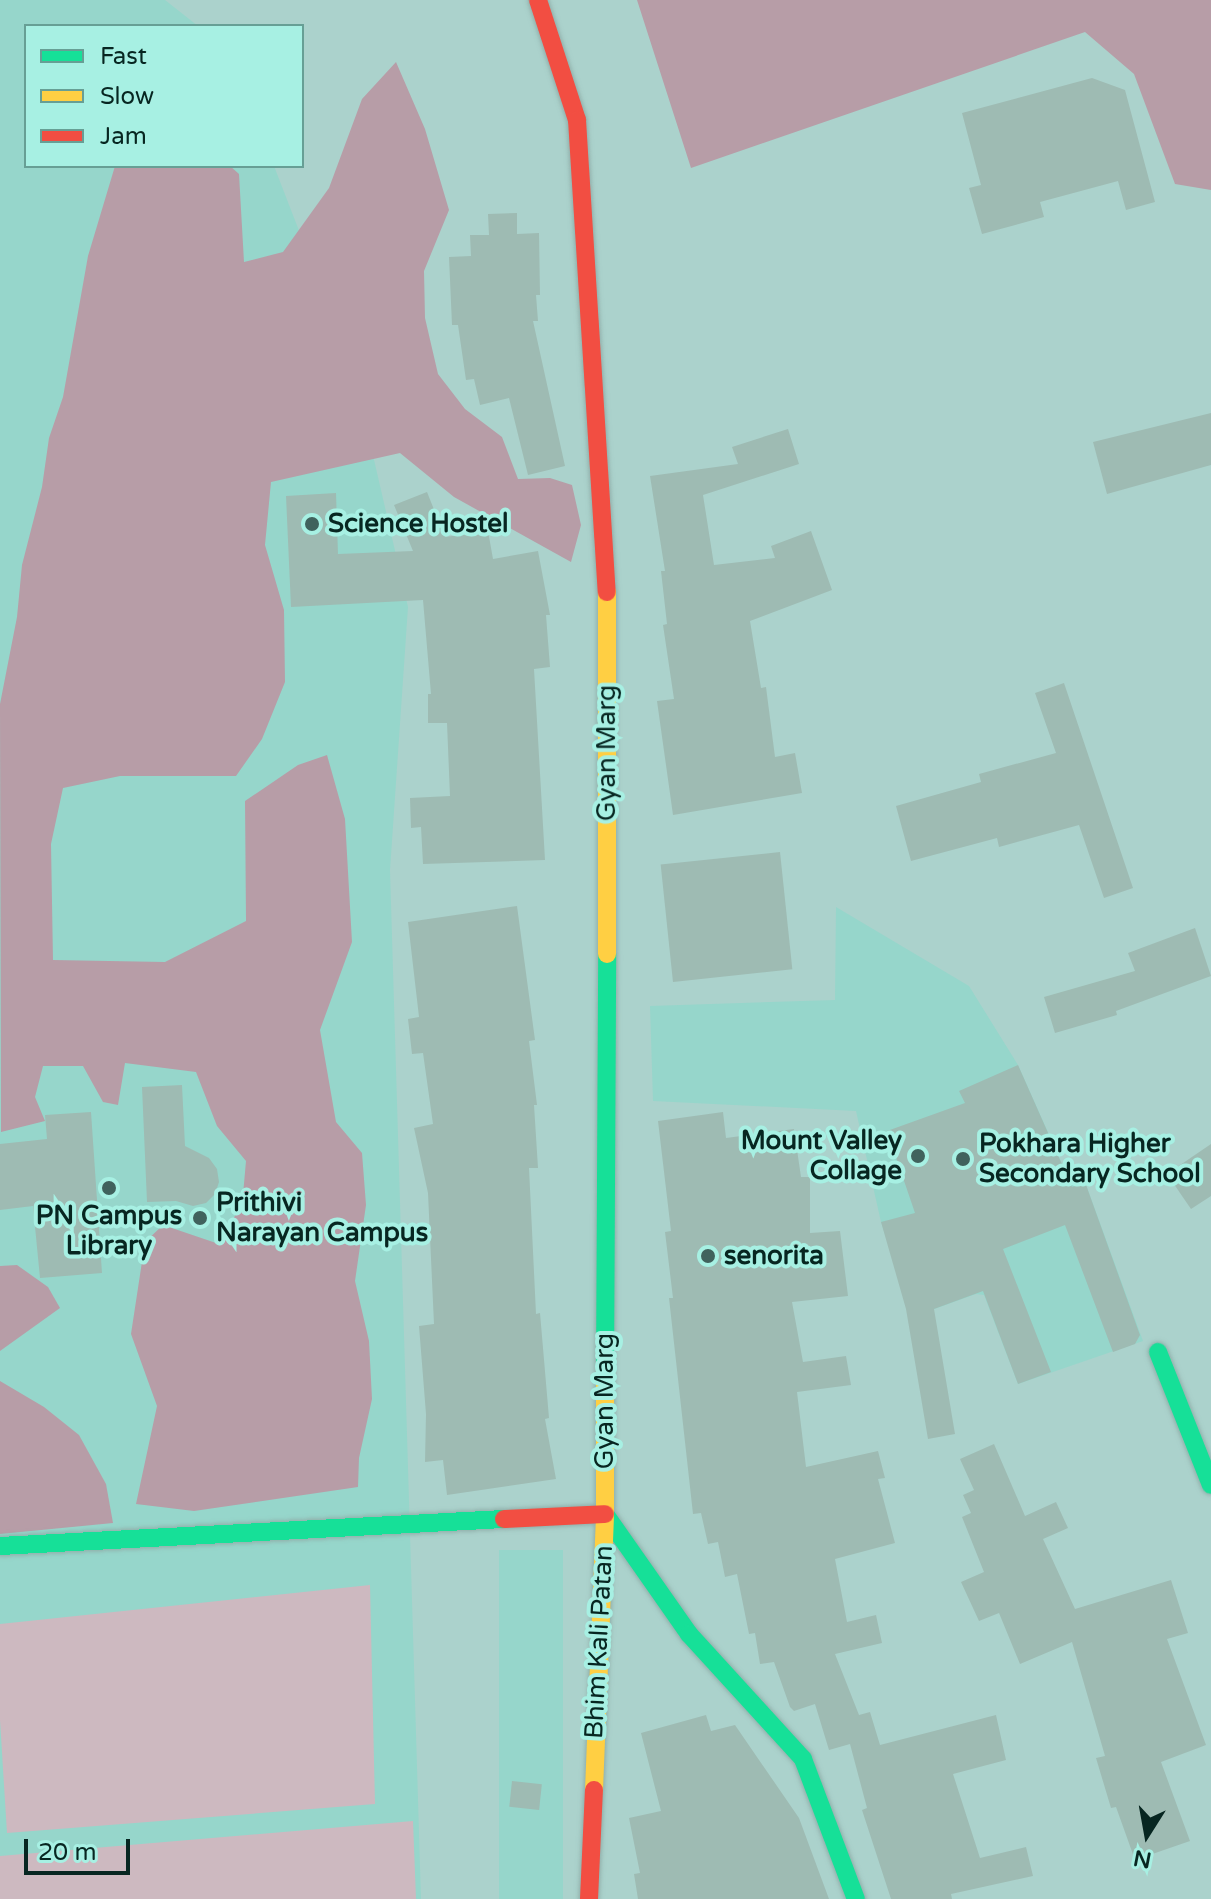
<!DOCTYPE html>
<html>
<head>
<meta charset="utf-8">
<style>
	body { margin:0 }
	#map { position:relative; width:1211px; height:1899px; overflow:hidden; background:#abd2cc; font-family:"Varela Round",sans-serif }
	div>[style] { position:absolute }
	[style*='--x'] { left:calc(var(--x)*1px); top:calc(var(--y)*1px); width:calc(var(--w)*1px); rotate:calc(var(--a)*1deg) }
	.built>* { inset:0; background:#96d6cb; transform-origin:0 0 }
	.green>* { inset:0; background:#cdb9c0 }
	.forest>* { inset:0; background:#b79da7 }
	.building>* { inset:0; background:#9ebbb3; transform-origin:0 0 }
	.roads { filter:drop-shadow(0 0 2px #91b0ab) drop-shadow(0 0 2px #91b0ab) }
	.fast>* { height:18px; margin:-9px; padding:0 9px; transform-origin:9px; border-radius:9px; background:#16e098 }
	.slow>* { height:18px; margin:-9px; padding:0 9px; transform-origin:9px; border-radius:9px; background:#ffcf43 }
	.jam>* { height:18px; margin:-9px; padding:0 9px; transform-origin:9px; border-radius:9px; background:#f24e42 }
	.dots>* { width:22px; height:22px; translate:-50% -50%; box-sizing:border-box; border:4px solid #a7f0e3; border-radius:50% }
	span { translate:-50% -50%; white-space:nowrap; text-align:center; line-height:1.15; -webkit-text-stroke:8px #a7f0e3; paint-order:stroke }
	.poi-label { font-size:26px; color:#072621; font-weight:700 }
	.left { translate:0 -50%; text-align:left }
	.right { translate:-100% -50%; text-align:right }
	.street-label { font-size:26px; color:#072621 }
	.legend { position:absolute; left:24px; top:24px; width:280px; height:144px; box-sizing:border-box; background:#a7f0e3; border:2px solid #679f95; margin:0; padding:10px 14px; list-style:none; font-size:24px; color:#072621 }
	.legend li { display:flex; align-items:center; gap:16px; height:40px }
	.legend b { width:40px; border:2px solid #679f95 }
	.north { position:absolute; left:1107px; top:1795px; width:80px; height:80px; -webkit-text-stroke:6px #a7f0e3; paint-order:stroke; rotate:191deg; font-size:22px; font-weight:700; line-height:32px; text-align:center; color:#072621 }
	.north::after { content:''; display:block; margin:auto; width:28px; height:36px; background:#072621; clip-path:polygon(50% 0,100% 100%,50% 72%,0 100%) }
	.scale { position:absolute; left:24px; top:1839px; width:106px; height:36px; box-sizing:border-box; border:4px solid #072621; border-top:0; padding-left:10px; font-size:24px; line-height:28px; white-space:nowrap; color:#072621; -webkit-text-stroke:6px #a7f0e3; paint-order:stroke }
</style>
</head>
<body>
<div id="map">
	<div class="built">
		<div style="clip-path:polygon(0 0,165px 0,198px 26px,26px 26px,26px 166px,274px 166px,354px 373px,408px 607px,390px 870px,421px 1899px,0 1899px)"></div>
		<div style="clip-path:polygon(836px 907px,969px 986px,1018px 1065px,1071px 1184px,1085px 1182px,1143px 1341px,1018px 1384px,984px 1295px,976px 1294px,912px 1317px,881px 1222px,856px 1111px,653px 1101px,650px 1006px,835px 1000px)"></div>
		<div style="left:499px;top:1550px;width:64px;height:349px"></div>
	</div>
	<div class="green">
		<div style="clip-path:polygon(370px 1585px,375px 1804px,7px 1833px,0 1720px,0 1624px)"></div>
		<div style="clip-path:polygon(413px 1821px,416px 1899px,0 1899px,0 1856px)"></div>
	</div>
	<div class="forest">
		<div style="clip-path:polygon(637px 0,1211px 0,1211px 190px,1175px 184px,1134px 74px,1085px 32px,691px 168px)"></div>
		<div style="clip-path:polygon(396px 62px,425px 129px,449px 210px,424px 271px,425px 318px,438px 374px,465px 409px,502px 437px,518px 479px,550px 478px,572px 485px,581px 525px,571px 562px,454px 497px,400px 453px,271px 482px,265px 545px,284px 610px,285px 682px,262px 739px,236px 776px,120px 776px,63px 788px,51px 844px,53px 960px,165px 962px,246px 921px,245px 801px,298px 765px,327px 755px,345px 819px,352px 942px,320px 1030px,336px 1122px,362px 1153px,366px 1205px,355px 1281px,369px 1341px,372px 1399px,359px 1458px,358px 1487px,194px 1511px,136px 1504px,157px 1406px,131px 1334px,145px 1242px,163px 1225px,216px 1243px,242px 1206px,246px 1161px,217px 1126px,196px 1072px,125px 1063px,118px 1105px,103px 1102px,83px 1066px,43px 1066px,35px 1097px,45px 1121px,1px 1132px,0 704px,17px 617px,22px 565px,42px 487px,49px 438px,63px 397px,88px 256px,115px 166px,230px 166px,239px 174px,244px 262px,283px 252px,329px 188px,362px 99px)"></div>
		<div style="clip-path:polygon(17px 1265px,48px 1287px,60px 1308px,0 1351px,0 1266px)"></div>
		<div style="clip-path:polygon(0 1381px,44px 1407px,79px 1435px,106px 1484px,113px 1523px,0 1534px)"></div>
	</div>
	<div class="building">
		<div style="clip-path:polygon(1092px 78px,1125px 90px,1155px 202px,1126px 210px,1118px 181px,1040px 202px,1044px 217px,982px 234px,969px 188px,981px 185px,962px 113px)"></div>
		<div style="clip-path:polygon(517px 213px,517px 234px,539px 233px,540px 295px,536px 295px,538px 321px,533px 321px,565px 466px,528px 475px,509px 398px,480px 405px,474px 379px,466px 380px,458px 325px,452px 325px,449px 257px,471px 256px,470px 235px,489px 235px,488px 214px)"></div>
		<div style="clip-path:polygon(1211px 413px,1211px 465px,1107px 494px,1093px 442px)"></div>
		<div style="clip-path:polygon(788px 429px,799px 464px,703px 495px,714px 565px,775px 558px,771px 546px,811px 531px,832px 590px,750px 621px,761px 688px,766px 687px,775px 757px,795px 753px,802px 793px,673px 815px,657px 701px,674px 699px,663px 625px,667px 624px,661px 571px,665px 571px,650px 476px,738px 464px,732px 447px)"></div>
		<div style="clip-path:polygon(427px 492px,445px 537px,488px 531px,493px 559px,538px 551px,550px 615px,546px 615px,550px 667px,534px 669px,545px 860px,423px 864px,421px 827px,411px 828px,410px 798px,450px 796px,447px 723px,428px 723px,428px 694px,431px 694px,423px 600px,291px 607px,286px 496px,336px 493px,338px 554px,413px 551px,394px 505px)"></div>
		<div style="clip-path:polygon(1064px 683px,1133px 888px,1104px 898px,1079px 825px,999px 847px,997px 838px,911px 861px,896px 806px,981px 782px,979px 774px,1056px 753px,1035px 693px)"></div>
		<div style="left:780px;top:852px;width:118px;height:120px;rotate:84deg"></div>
		<div style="clip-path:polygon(517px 906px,535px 1040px,529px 1041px,537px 1105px,534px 1105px,538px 1168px,529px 1168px,536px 1314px,540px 1313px,549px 1418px,545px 1419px,556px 1479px,447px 1495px,443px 1460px,425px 1462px,426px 1414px,419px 1326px,434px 1324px,428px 1193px,414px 1128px,433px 1124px,423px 1053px,412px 1054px,408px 1019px,419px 1017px,408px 922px)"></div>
		<div style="clip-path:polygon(1195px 928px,1211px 976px,1116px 1011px,1117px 1015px,1055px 1033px,1044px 997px,1135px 971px,1128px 953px)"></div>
		<div style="clip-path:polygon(1018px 1065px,1072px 1187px,1085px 1182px,1140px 1335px,1135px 1344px,1113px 1352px,1065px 1225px,1003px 1249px,1051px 1372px,1018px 1384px,983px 1291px,934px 1309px,955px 1434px,928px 1439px,906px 1309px,881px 1222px,915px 1213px,887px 1131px,965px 1103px,959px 1091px)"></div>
		<div style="clip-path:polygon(182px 1085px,185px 1146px,209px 1158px,217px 1169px,219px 1182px,215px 1194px,206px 1203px,193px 1206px,176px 1201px,147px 1202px,142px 1087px)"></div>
		<div style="clip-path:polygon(91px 1112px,102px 1273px,40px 1278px,33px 1206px,0 1210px,0 1144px,47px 1139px,45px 1115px)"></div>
		<div style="clip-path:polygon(723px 1112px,726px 1138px,794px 1129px,801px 1177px,810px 1177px,810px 1233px,840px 1231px,848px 1296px,792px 1302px,803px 1362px,846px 1356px,851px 1385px,797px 1392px,806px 1467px,878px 1451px,885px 1478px,878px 1479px,895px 1543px,835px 1559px,847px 1622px,876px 1615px,882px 1643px,835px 1654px,859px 1715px,870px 1712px,880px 1745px,996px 1715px,1006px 1760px,953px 1774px,980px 1858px,1026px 1847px,1033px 1876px,951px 1894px,952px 1899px,891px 1899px,862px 1810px,867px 1808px,850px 1744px,829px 1750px,815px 1704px,794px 1711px,790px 1707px,774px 1662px,760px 1664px,755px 1633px,749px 1634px,737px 1574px,725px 1577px,718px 1542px,708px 1544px,701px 1513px,693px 1514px,669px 1298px,673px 1298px,665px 1232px,671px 1231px,658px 1121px)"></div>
		<div style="clip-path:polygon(1211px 1144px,1211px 1196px,1191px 1209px,1167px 1174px)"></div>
		<div style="clip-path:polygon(994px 1444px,1025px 1516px,1056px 1502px,1068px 1528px,1043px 1539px,1075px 1609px,1171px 1580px,1188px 1633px,1167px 1639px,1206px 1745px,1161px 1762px,1190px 1841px,1135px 1860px,1116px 1807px,1111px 1808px,1096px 1758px,1105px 1756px,1072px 1642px,1020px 1664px,999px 1613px,979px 1621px,961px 1582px,984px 1572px,962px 1517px,971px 1513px,963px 1495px,974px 1490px,960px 1459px)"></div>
		<div style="clip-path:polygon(706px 1715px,711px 1731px,735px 1725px,799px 1818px,829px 1899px,638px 1899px,634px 1874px,640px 1873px,629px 1818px,661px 1811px,641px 1733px)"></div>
		<div style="left:512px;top:1781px;width:30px;height:26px;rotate:6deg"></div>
	</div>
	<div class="roads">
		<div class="fast">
			<div style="--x:1158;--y:1352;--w:143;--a:68.3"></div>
			<div style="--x:605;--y:1374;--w:420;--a:-89.7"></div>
			<div style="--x:605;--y:1514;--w:146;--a:55"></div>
			<div style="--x:689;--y:1634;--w:169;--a:47.6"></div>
			<div style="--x:803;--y:1759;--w:150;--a:69.3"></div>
			<div style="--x:0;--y:1546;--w:505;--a:-3.07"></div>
		</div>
		<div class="slow">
			<div style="--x:607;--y:954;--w:362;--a:-90"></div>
			<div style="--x:594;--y:1790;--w:276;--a:-87.7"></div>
			<div style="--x:605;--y:1514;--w:140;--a:-90"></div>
		</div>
		<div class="jam">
			<div style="--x:538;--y:0;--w:126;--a:72"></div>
			<div style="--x:577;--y:120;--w:473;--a:86.4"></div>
			<div style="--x:504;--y:1519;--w:101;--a:-2.8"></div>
			<div style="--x:589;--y:1899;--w:109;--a:-87.4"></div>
		</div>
	</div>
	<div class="dots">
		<div style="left:312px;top:524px;background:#40625d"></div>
		<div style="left:918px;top:1156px;background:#40625d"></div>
		<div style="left:963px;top:1159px;background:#40625d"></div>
		<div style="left:109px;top:1188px;background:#40625d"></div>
		<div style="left:200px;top:1218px;background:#40625d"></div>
		<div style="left:708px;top:1256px;background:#40625d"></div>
	</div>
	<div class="poi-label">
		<span class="left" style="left:328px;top:524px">Science Hostel</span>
		<span class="right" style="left:902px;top:1156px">Mount Valley<br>Collage</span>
		<span class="left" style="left:979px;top:1159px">Pokhara Higher<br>Secondary School</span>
		<span class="left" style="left:216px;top:1218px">Prithivi<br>Narayan Campus</span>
		<span style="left:109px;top:1231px">PN Campus<br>Library</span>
		<span class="left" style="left:724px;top:1256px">senorita</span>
	</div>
	<div class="street-label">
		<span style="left:607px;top:753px;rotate:-90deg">Gyan Marg</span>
		<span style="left:605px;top:1401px;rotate:-90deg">Gyan Marg</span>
		<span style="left:599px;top:1642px;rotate:-87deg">Bhim Kali Patan</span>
	</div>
	<ul class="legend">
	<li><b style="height:10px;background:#16e098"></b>Fast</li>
	<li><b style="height:10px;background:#ffcf43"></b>Slow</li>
	<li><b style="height:10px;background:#f24e42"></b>Jam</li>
	</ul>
	<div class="north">N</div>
	<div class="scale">20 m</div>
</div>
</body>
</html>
